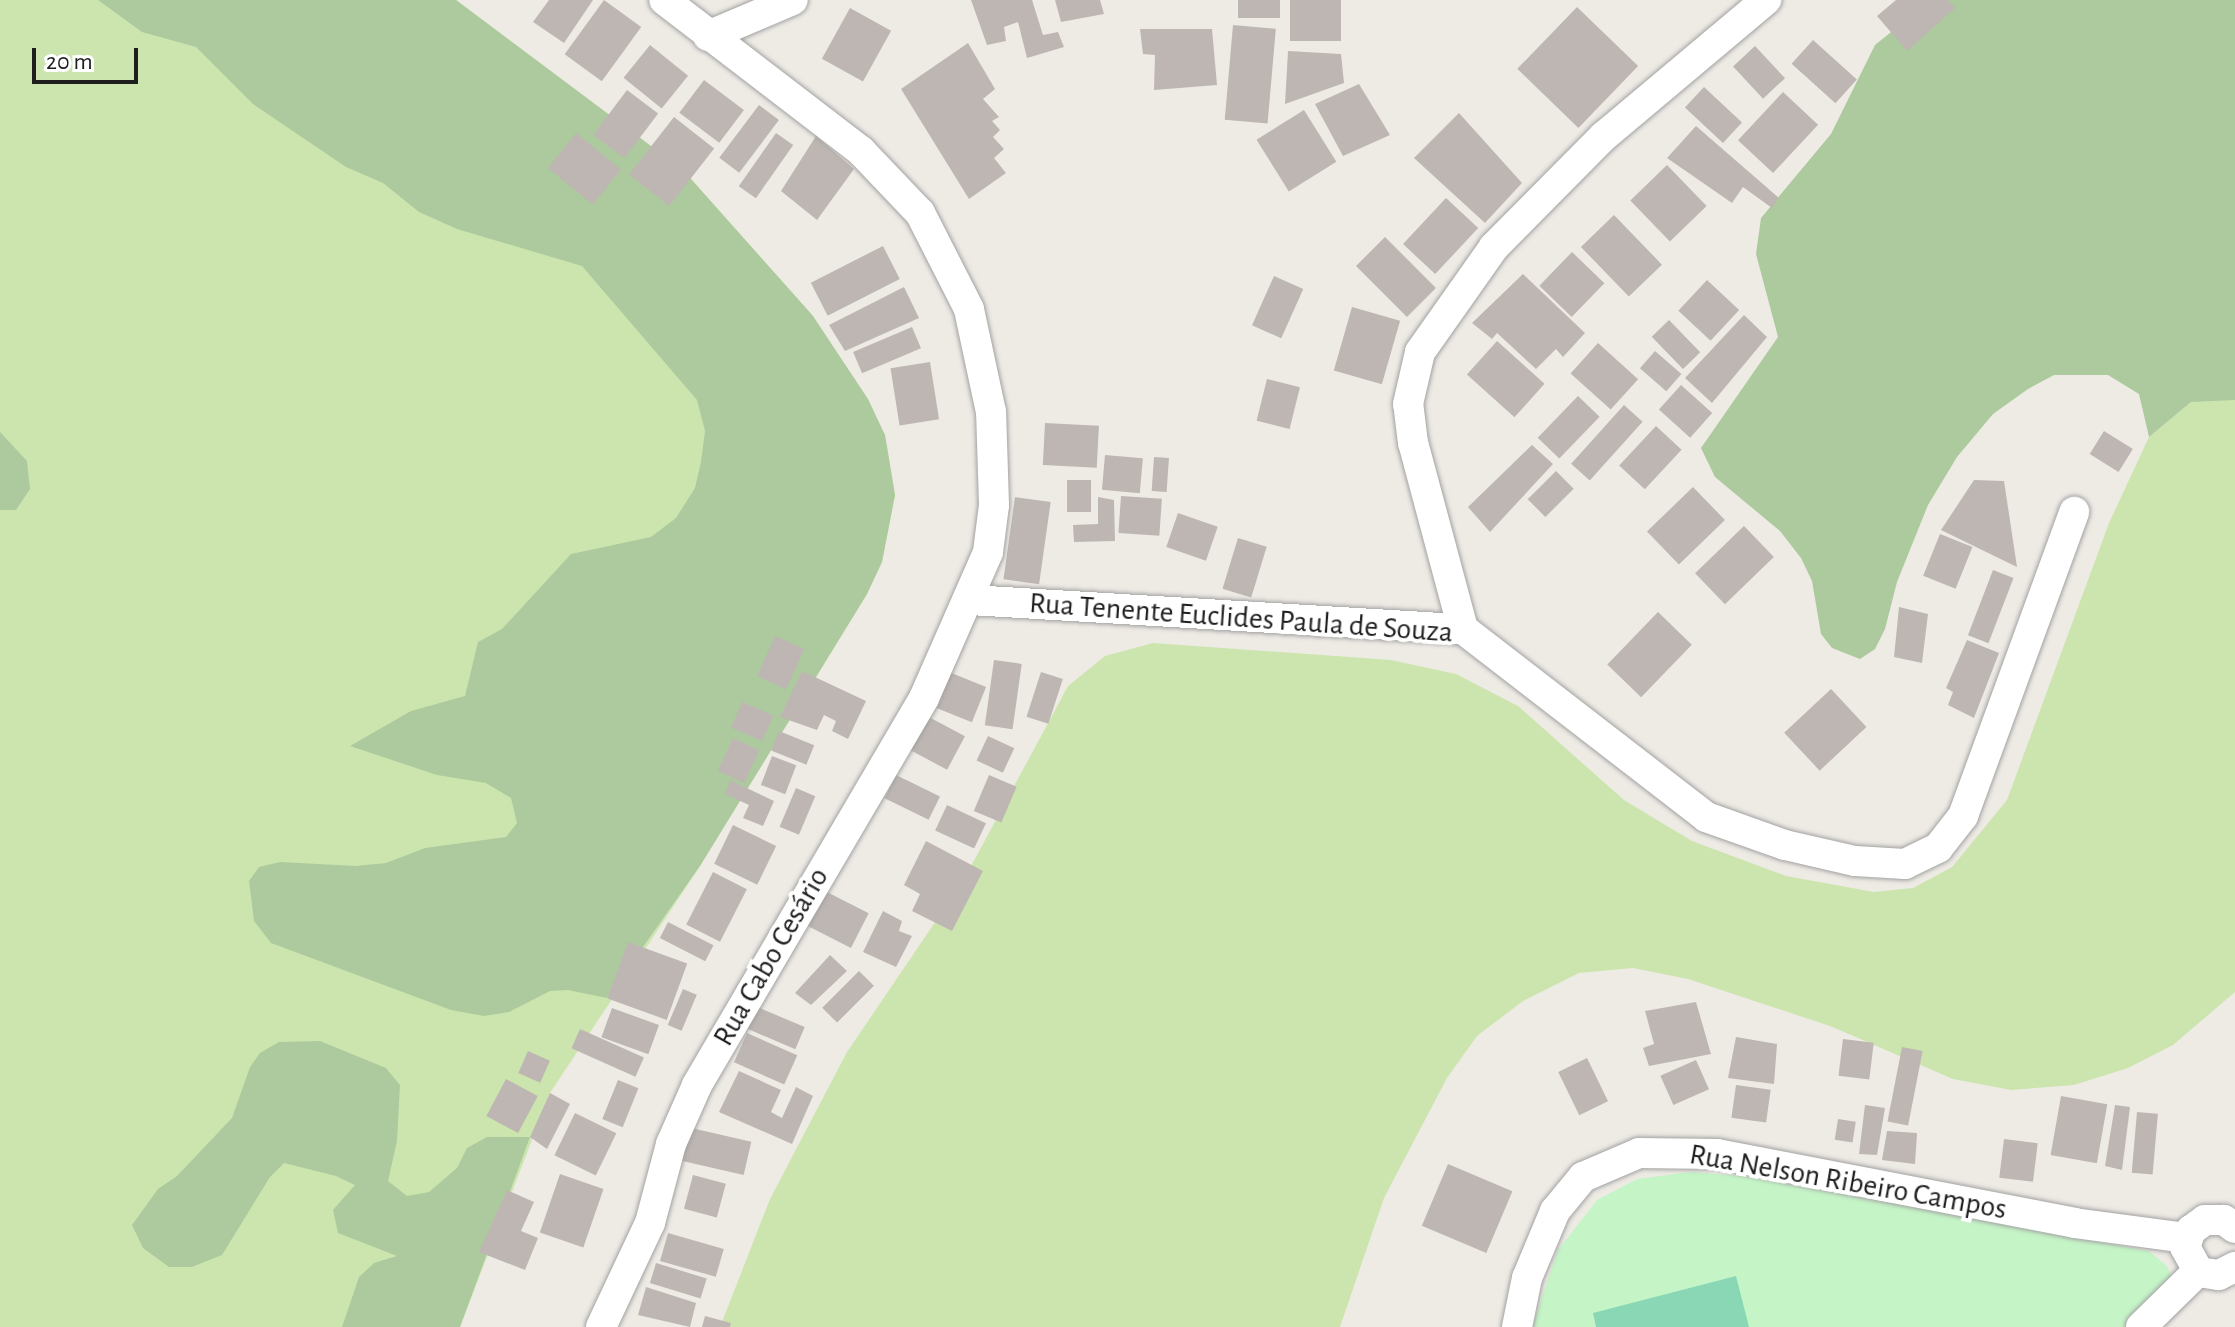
<!DOCTYPE html>
<html>
<head>
<meta charset="utf-8">
<style>
	body { margin:0 }
	#map { position:relative; width:2235px; height:1327px; overflow:hidden; background:#eeebe5; font-family:"Alegreya Sans",sans-serif }
	div>[style] { position:absolute }
	[style*='--x'] { left:calc(var(--x)*1px); top:calc(var(--y)*1px); width:calc(var(--w)*1px); rotate:calc(var(--a)*1deg) }
	.grass>* { inset:0; background:#cce5af }
	.forest>* { inset:0; background:#acca9d }
	.park>* { inset:0; background:#c5f5c7 }
	.pitch>* { inset:0; background:#89d7b5 }
	.building>* { inset:0; background:#beb6b2; transform-origin:0 0 }
	.roads { filter:drop-shadow(0 0 2px #a2a2a2) drop-shadow(0 0 2px #a2a2a2) }
	.minor>* { height:30px; margin:-15px; padding:0 15px; transform-origin:15px; border-radius:15px; background:#fff }
	span { translate:-50% -50%; white-space:nowrap; text-align:center; line-height:1.15; -webkit-text-stroke:8px #fff; paint-order:stroke }
	.street-label { font-size:30px; color:#1e1e1e }
	.scale { position:absolute; left:32px; top:48px; width:106px; height:36px; box-sizing:border-box; border:4px solid #1e1e1e; border-top:0; padding-left:10px; font-size:24px; line-height:28px; white-space:nowrap; color:#1e1e1e; -webkit-text-stroke:6px #fff; paint-order:stroke }
</style>
</head>
<body>
<div id="map">
	<div class="grass">
		<div style="clip-path:polygon(0 0,456px 0,683px 170px,813px 316px,885px 435px,895px 495px,882px 562px,867px 594px,700px 866px,550px 1093px,460px 1327px,0 1327px)"></div>
		<div style="clip-path:polygon(2219px 398px,2235px 400px,2235px 992px,2173px 1045px,2128px 1068px,2074px 1085px,2011px 1090px,1953px 1079px,1830px 1026px,1688px 979px,1633px 968px,1579px 973px,1523px 1001px,1477px 1036px,1447px 1078px,1384px 1198px,1340px 1327px,720px 1327px,770px 1199px,847px 1052px,963px 881px,1068px 686px,1105px 656px,1153px 643px,1391px 660px,1456px 674px,1518px 706px,1624px 800px,1692px 841px,1786px 876px,1874px 892px,1913px 888px,1952px 867px,2007px 800px,2109px 523px,2149px 437px,2191px 402px)"></div>
	</div>
	<div class="forest">
		<div style="clip-path:polygon(98px 0,456px 0,683px 170px,813px 316px,868px 399px,885px 435px,895px 495px,882px 562px,867px 594px,700px 866px,607px 998px,568px 990px,550px 991px,509px 1012px,484px 1016px,451px 1010px,271px 943px,254px 921px,249px 881px,259px 867px,280px 862px,356px 866px,386px 863px,425px 848px,506px 837px,517px 823px,511px 798px,486px 783px,437px 775px,350px 746px,411px 711px,465px 696px,478px 642px,502px 629px,571px 554px,651px 537px,676px 518px,695px 488px,701px 462px,705px 431px,697px 400px,582px 266px,457px 229px,419px 212px,383px 183px,346px 167px,253px 104px,196px 47px,142px 32px)"></div>
		<div style="clip-path:polygon(1931px 0,2235px 0,2235px 400px,2191px 402px,2149px 437px,2139px 394px,2108px 375px,2054px 375px,2028px 389px,1993px 414px,1957px 457px,1928px 505px,1897px 582px,1885px 629px,1875px 649px,1860px 659px,1832px 648px,1821px 634px,1812px 581px,1801px 558px,1780px 531px,1715px 477px,1701px 448px,1778px 337px,1756px 254px,1761px 218px,1831px 134px,1875px 45px)"></div>
		<div style="clip-path:polygon(0 432px,27px 461px,30px 489px,16px 510px,0 510px)"></div>
		<div style="clip-path:polygon(320px 1041px,386px 1068px,400px 1085px,397px 1141px,388px 1181px,407px 1196px,429px 1192px,457px 1168px,467px 1148px,487px 1137px,530px 1137px,460px 1327px,342px 1327px,359px 1277px,374px 1263px,397px 1256px,338px 1233px,333px 1210px,355px 1185px,336px 1176px,284px 1163px,270px 1177px,222px 1255px,192px 1267px,169px 1267px,143px 1248px,132px 1225px,158px 1189px,177px 1176px,232px 1118px,250px 1067px,260px 1053px,279px 1042px)"></div>
	</div>
	<div class="park">
		<div style="clip-path:polygon(1691px 1172px,1743px 1176px,2149px 1251px,2167px 1266px,2173px 1280px,2133px 1327px,1532px 1327px,1558px 1250px,1597px 1200px,1637px 1179px)"></div>
	</div>
	<div class="pitch">
		<div style="clip-path:polygon(1736px 1276px,1749px 1327px,1596px 1327px,1593px 1313px)"></div>
	</div>
	<div class="building">
		<div style="clip-path:polygon(549px 0,593px 0,564px 43px,533px 22px)"></div>
		<div style="left:604px;top:0;width:46px;height:67px;rotate:36deg"></div>
		<div style="clip-path:polygon(971px 0,1032px 0,1043px 35px,1058px 32px,1064px 47px,1027px 58px,1018px 22px,1004px 27px,1006px 41px,987px 45px)"></div>
		<div style="clip-path:polygon(1055px 0,1100px 0,1104px 14px,1061px 22px)"></div>
		<div style="left:1238px;top:0;width:42px;height:18px"></div>
		<div style="left:1290px;top:0;width:51px;height:41px"></div>
		<div style="clip-path:polygon(1896px 0,1948px 0,1955px 8px,1907px 51px,1877px 16px)"></div>
		<div style="left:1577px;top:7px;width:85px;height:86px;rotate:44deg"></div>
		<div style="left:850px;top:8px;width:47px;height:58px;rotate:29deg"></div>
		<div style="left:1233px;top:25px;width:43px;height:95px;rotate:5deg"></div>
		<div style="clip-path:polygon(1140px 29px,1212px 29px,1217px 85px,1154px 90px,1155px 55px,1143px 54px)"></div>
		<div style="left:1813px;top:40px;width:59px;height:32px;rotate:42deg"></div>
		<div style="clip-path:polygon(968px 43px,995px 89px,983px 99px,999px 117px,992px 121px,1000px 130px,993px 137px,1004px 149px,994px 158px,1006px 173px,969px 199px,901px 89px)"></div>
		<div style="left:650px;top:45px;width:49px;height:42px;rotate:39deg"></div>
		<div style="left:1755px;top:46px;width:44px;height:30px;rotate:47deg"></div>
		<div style="clip-path:polygon(1288px 51px,1341px 54px,1344px 83px,1285px 104px)"></div>
		<div style="left:704px;top:80px;width:50px;height:41px;rotate:37deg"></div>
		<div style="clip-path:polygon(1359px 84px,1390px 135px,1343px 156px,1315px 104px)"></div>
		<div style="left:1704px;top:87px;width:52px;height:28px;rotate:43deg"></div>
		<div style="left:627px;top:90px;width:39px;height:56px;rotate:37deg"></div>
		<div style="left:1783px;top:92px;width:48px;height:66px;rotate:43deg"></div>
		<div style="left:759px;top:105px;width:25px;height:66px;rotate:37deg"></div>
		<div style="left:1304px;top:110px;width:61px;height:56px;rotate:58deg"></div>
		<div style="clip-path:polygon(1459px 113px,1522px 183px,1485px 223px,1414px 158px)"></div>
		<div style="left:674px;top:117px;width:51px;height:73px;rotate:38deg"></div>
		<div style="clip-path:polygon(1696px 126px,1779px 198px,1772px 208px,1743px 187px,1732px 203px,1667px 158px)"></div>
		<div style="left:576px;top:133px;width:58px;height:45px;rotate:39deg"></div>
		<div style="left:776px;top:133px;width:21px;height:65px;rotate:35deg"></div>
		<div style="clip-path:polygon(816px 136px,854px 169px,817px 220px,781px 191px)"></div>
		<div style="left:1667px;top:165px;width:57px;height:51px;rotate:46deg"></div>
		<div style="left:1446px;top:198px;width:44px;height:63px;rotate:43deg"></div>
		<div style="left:1614px;top:215px;width:69px;height:46px;rotate:46deg"></div>
		<div style="left:1385px;top:237px;width:72px;height:41px;rotate:45deg"></div>
		<div style="left:883px;top:246px;width:37px;height:81px;rotate:63deg"></div>
		<div style="left:1572px;top:252px;width:45px;height:47px;rotate:44deg"></div>
		<div style="clip-path:polygon(1523px 274px,1585px 333px,1563px 357px,1556px 349px,1536px 369px,1497px 333px,1492px 339px,1472px 323px)"></div>
		<div style="left:1274px;top:276px;width:32px;height:54px;rotate:24deg"></div>
		<div style="left:1707px;top:280px;width:44px;height:42px;rotate:43deg"></div>
		<div style="clip-path:polygon(904px 287px,919px 318px,845px 351px,829px 325px)"></div>
		<div style="left:1352px;top:307px;width:50px;height:66px;rotate:16deg"></div>
		<div style="clip-path:polygon(1744px 315px,1767px 337px,1712px 403px,1685px 378px)"></div>
		<div style="left:1669px;top:320px;width:45px;height:24px;rotate:46deg"></div>
		<div style="left:912px;top:327px;width:23px;height:64px;rotate:67deg"></div>
		<div style="left:1497px;top:341px;width:64px;height:45px;rotate:42deg"></div>
		<div style="left:1598px;top:343px;width:54px;height:41px;rotate:42deg"></div>
		<div style="left:1655px;top:351px;width:35px;height:23px;rotate:41deg"></div>
		<div style="left:930px;top:362px;width:58px;height:40px;rotate:81deg"></div>
		<div style="left:1267px;top:379px;width:34px;height:43px;rotate:14deg"></div>
		<div style="left:1681px;top:385px;width:42px;height:33px;rotate:42deg"></div>
		<div style="left:1578px;top:396px;width:30px;height:58px;rotate:44deg"></div>
		<div style="left:1624px;top:405px;width:25px;height:79px;rotate:42deg"></div>
		<div style="left:1045px;top:423px;width:54px;height:42px;rotate:3deg"></div>
		<div style="left:1656px;top:426px;width:35px;height:54px;rotate:43deg"></div>
		<div style="left:2104px;top:431px;width:34px;height:27px;rotate:32deg"></div>
		<div style="clip-path:polygon(1532px 445px,1553px 464px,1490px 532px,1468px 507px)"></div>
		<div style="left:1105px;top:455px;width:38px;height:35px;rotate:5deg"></div>
		<div style="left:1154px;top:457px;width:15px;height:34px;rotate:4deg"></div>
		<div style="left:1556px;top:471px;width:25px;height:40px;rotate:45deg"></div>
		<div style="left:1067px;top:480px;width:24px;height:32px"></div>
		<div style="clip-path:polygon(1974px 480px,2004px 481px,2017px 567px,1941px 530px)"></div>
		<div style="left:1693px;top:487px;width:46px;height:64px;rotate:46deg"></div>
		<div style="left:1121px;top:496px;width:41px;height:37px;rotate:4deg"></div>
		<div style="left:1015px;top:497px;width:36px;height:83px;rotate:8deg"></div>
		<div style="clip-path:polygon(1098px 497px,1114px 500px,1115px 541px,1074px 542px,1073px 525px,1098px 524px)"></div>
		<div style="left:1178px;top:513px;width:42px;height:36px;rotate:19deg"></div>
		<div style="left:1744px;top:526px;width:43px;height:68px;rotate:46deg"></div>
		<div style="left:1940px;top:534px;width:35px;height:45px;rotate:22deg"></div>
		<div style="left:1238px;top:538px;width:30px;height:53px;rotate:17deg"></div>
		<div style="left:1993px;top:570px;width:22px;height:70px;rotate:21deg"></div>
		<div style="clip-path:polygon(1899px 607px,1928px 614px,1922px 663px,1894px 657px)"></div>
		<div style="left:1658px;top:612px;width:47px;height:73px;rotate:44deg"></div>
		<div style="left:775px;top:636px;width:32px;height:44px;rotate:24deg"></div>
		<div style="clip-path:polygon(1967px 640px,1999px 653px,1974px 718px,1948px 705px,1953px 692px,1946px 688px)"></div>
		<div style="left:994px;top:660px;width:28px;height:66px;rotate:8deg"></div>
		<div style="clip-path:polygon(802px 671px,866px 701px,848px 739px,832px 731px,836px 721px,824px 715px,817px 730px,780px 717px)"></div>
		<div style="left:949px;top:672px;width:40px;height:38px;rotate:22deg"></div>
		<div style="left:1041px;top:672px;width:23px;height:47px;rotate:18deg"></div>
		<div style="left:1831px;top:689px;width:52px;height:64px;rotate:47deg"></div>
		<div style="left:742px;top:702px;width:34px;height:28px;rotate:23deg"></div>
		<div style="left:927px;top:716px;width:43px;height:38px;rotate:28deg"></div>
		<div style="left:779px;top:731px;width:38px;height:21px;rotate:22deg"></div>
		<div style="left:988px;top:736px;width:29px;height:27px;rotate:25deg"></div>
		<div style="left:733px;top:738px;width:29px;height:36px;rotate:25deg"></div>
		<div style="left:772px;top:756px;width:26px;height:31px;rotate:21deg"></div>
		<div style="left:896px;top:775px;width:49px;height:26px;rotate:26deg"></div>
		<div style="left:989px;top:775px;width:30px;height:39px;rotate:23deg"></div>
		<div style="clip-path:polygon(730px 780px,774px 801px,763px 826px,743px 818px,749px 805px,725px 794px)"></div>
		<div style="left:796px;top:788px;width:21px;height:42px;rotate:23deg"></div>
		<div style="left:947px;top:805px;width:43px;height:28px;rotate:25deg"></div>
		<div style="left:733px;top:825px;width:48px;height:43px;rotate:26deg"></div>
		<div style="clip-path:polygon(926px 841px,983px 871px,952px 931px,912px 911px,920px 894px,904px 885px)"></div>
		<div style="left:713px;top:872px;width:38px;height:59px;rotate:27deg"></div>
		<div style="left:825px;top:891px;width:49px;height:39px;rotate:27deg"></div>
		<div style="clip-path:polygon(883px 911px,902px 921px,899px 931px,912px 936px,896px 967px,863px 952px)"></div>
		<div style="left:668px;top:922px;width:51px;height:18px;rotate:27deg"></div>
		<div style="left:628px;top:942px;width:63px;height:60px;rotate:20deg"></div>
		<div style="clip-path:polygon(830px 955px,847px 971px,811px 1005px,795px 993px)"></div>
		<div style="left:859px;top:971px;width:21px;height:52px;rotate:45deg"></div>
		<div style="left:683px;top:989px;width:15px;height:39px;rotate:23deg"></div>
		<div style="clip-path:polygon(1696px 1002px,1711px 1054px,1649px 1066px,1643px 1048px,1654px 1044px,1645px 1011px)"></div>
		<div style="left:755px;top:1006px;width:54px;height:24px;rotate:23deg"></div>
		<div style="left:612px;top:1008px;width:50px;height:31px;rotate:20deg"></div>
		<div style="left:580px;top:1029px;width:70px;height:21px;rotate:24deg"></div>
		<div style="left:747px;top:1033px;width:55px;height:32px;rotate:24deg"></div>
		<div style="clip-path:polygon(1736px 1037px,1777px 1044px,1774px 1084px,1728px 1078px)"></div>
		<div style="left:1843px;top:1039px;width:31px;height:37px;rotate:7deg"></div>
		<div style="left:1902px;top:1047px;width:21px;height:76px;rotate:11deg"></div>
		<div style="left:528px;top:1051px;width:24px;height:24px;rotate:24deg"></div>
		<div style="left:1587px;top:1058px;width:48px;height:32px;rotate:64deg"></div>
		<div style="left:1696px;top:1060px;width:32px;height:39px;rotate:66deg"></div>
		<div style="clip-path:polygon(739px 1071px,781px 1090px,771px 1112px,782px 1118px,796px 1087px,813px 1096px,792px 1144px,719px 1112px)"></div>
		<div style="left:506px;top:1079px;width:36px;height:42px;rotate:28deg"></div>
		<div style="left:618px;top:1080px;width:22px;height:42px;rotate:22deg"></div>
		<div style="left:1736px;top:1085px;width:35px;height:33px;rotate:8deg"></div>
		<div style="clip-path:polygon(550px 1093px,570px 1104px,547px 1149px,530px 1137px)"></div>
		<div style="left:2061px;top:1096px;width:47px;height:60px;rotate:10deg"></div>
		<div style="clip-path:polygon(1865px 1105px,1885px 1108px,1877px 1155px,1859px 1154px)"></div>
		<div style="clip-path:polygon(2115px 1105px,2130px 1107px,2122px 1170px,2105px 1166px)"></div>
		<div style="left:2137px;top:1112px;width:21px;height:61px;rotate:5deg"></div>
		<div style="left:575px;top:1113px;width:46px;height:47px;rotate:26deg"></div>
		<div style="left:1838px;top:1119px;width:18px;height:21px;rotate:9deg"></div>
		<div style="left:687px;top:1127px;width:66px;height:34px;rotate:13deg"></div>
		<div style="clip-path:polygon(1887px 1131px,1917px 1133px,1915px 1164px,1882px 1160px)"></div>
		<div style="left:2004px;top:1139px;width:34px;height:39px;rotate:7deg"></div>
		<div style="left:1448px;top:1164px;width:70px;height:67px;rotate:23deg"></div>
		<div style="left:560px;top:1174px;width:46px;height:62px;rotate:19deg"></div>
		<div style="left:693px;top:1175px;width:34px;height:35px;rotate:15deg"></div>
		<div style="clip-path:polygon(507px 1190px,534px 1202px,521px 1231px,538px 1238px,525px 1270px,479px 1252px)"></div>
		<div style="left:668px;top:1233px;width:58px;height:29px;rotate:16deg"></div>
		<div style="left:656px;top:1263px;width:53px;height:21px;rotate:17deg"></div>
		<div style="clip-path:polygon(646px 1287px,696px 1303px,690px 1327px,638px 1315px)"></div>
		<div style="clip-path:polygon(705px 1316px,731px 1323px,730px 1327px,702px 1327px)"></div>
	</div>
	<div class="roads">
		<div class="minor">
			<div style="--x:708;--y:36;--w:92;--a:-23"></div>
			<div style="--x:970;--y:600;--w:494;--a:3.4"></div>
			<div style="--x:1463;--y:629;--w:307;--a:37.7"></div>
			<div style="--x:1706;--y:817;--w:84;--a:19.5"></div>
			<div style="--x:1785;--y:845;--w:72;--a:12.9"></div>
			<div style="--x:1855;--y:861;--w:50;--a:3.4"></div>
			<div style="--x:1905;--y:864;--w:37;--a:-26"></div>
			<div style="--x:1938;--y:848;--w:41;--a:-52"></div>
			<div style="--x:1963;--y:816;--w:324;--a:-69.9"></div>
			<div style="--x:1463;--y:629;--w:193;--a:-105"></div>
			<div style="--x:1413;--y:443;--w:39;--a:-97"></div>
			<div style="--x:1408;--y:404;--w:53;--a:-77"></div>
			<div style="--x:1420;--y:352;--w:128;--a:-54.8"></div>
			<div style="--x:1494;--y:247;--w:156;--a:-45.3"></div>
			<div style="--x:1604;--y:136;--w:212;--a:-40"></div>
			<div style="--x:2235;--y:1228;--w:14;--a:-144"></div>
			<div style="--x:2224;--y:1220;--w:19;--a:180"></div>
			<div style="--x:2205;--y:1220;--w:17;--a:144"></div>
			<div style="--x:2191;--y:1230;--w:18;--a:109"></div>
			<div style="--x:2185;--y:1247;--w:29;--a:61"></div>
			<div style="--x:2199;--y:1272;--w:20;--a:9"></div>
			<div style="--x:2219;--y:1275;--w:18;--a:-27"></div>
			<div style="--x:601;--y:1327;--w:115;--a:-64.8"></div>
			<div style="--x:650;--y:1223;--w:82;--a:-75.1"></div>
			<div style="--x:671;--y:1144;--w:64;--a:-66.2"></div>
			<div style="--x:697;--y:1085;--w:449;--a:-59.6"></div>
			<div style="--x:924;--y:698;--w:159;--a:-66.3"></div>
			<div style="--x:988;--y:552;--w:47;--a:-82.7"></div>
			<div style="--x:994;--y:505;--w:93;--a:-91.8"></div>
			<div style="--x:991;--y:412;--w:105;--a:-102.1"></div>
			<div style="--x:969;--y:309;--w:108;--a:-117"></div>
			<div style="--x:920;--y:213;--w:86;--a:-133.6"></div>
			<div style="--x:861;--y:151;--w:248;--a:-142.5"></div>
			<div style="--x:1517;--y:1327;--w:50;--a:-78.5"></div>
			<div style="--x:1527;--y:1278;--w:73;--a:-67.3"></div>
			<div style="--x:1555;--y:1211;--w:44;--a:-50.5"></div>
			<div style="--x:1583;--y:1177;--w:61;--a:-23.2"></div>
			<div style="--x:1639;--y:1153;--w:78;--a:0.7"></div>
			<div style="--x:1717;--y:1154;--w:364;--a:10.9"></div>
			<div style="--x:2074;--y:1223;--w:114;--a:7.6"></div>
			<div style="--x:2141;--y:1327;--w:80;--a:-44.5"></div>
		</div>
	</div>
	<div class="street-label">
		<span style="left:1241px;top:618px;rotate:4deg">Rua Tenente Euclides Paula de Souza</span>
		<span style="left:771px;top:957px;rotate:-60deg">Rua Cabo Cesário</span>
		<span style="left:1848px;top:1182px;rotate:10deg">Rua Nelson Ribeiro Campos</span>
	</div>
	<div class="scale">20 m</div>
</div>
</body>
</html>
